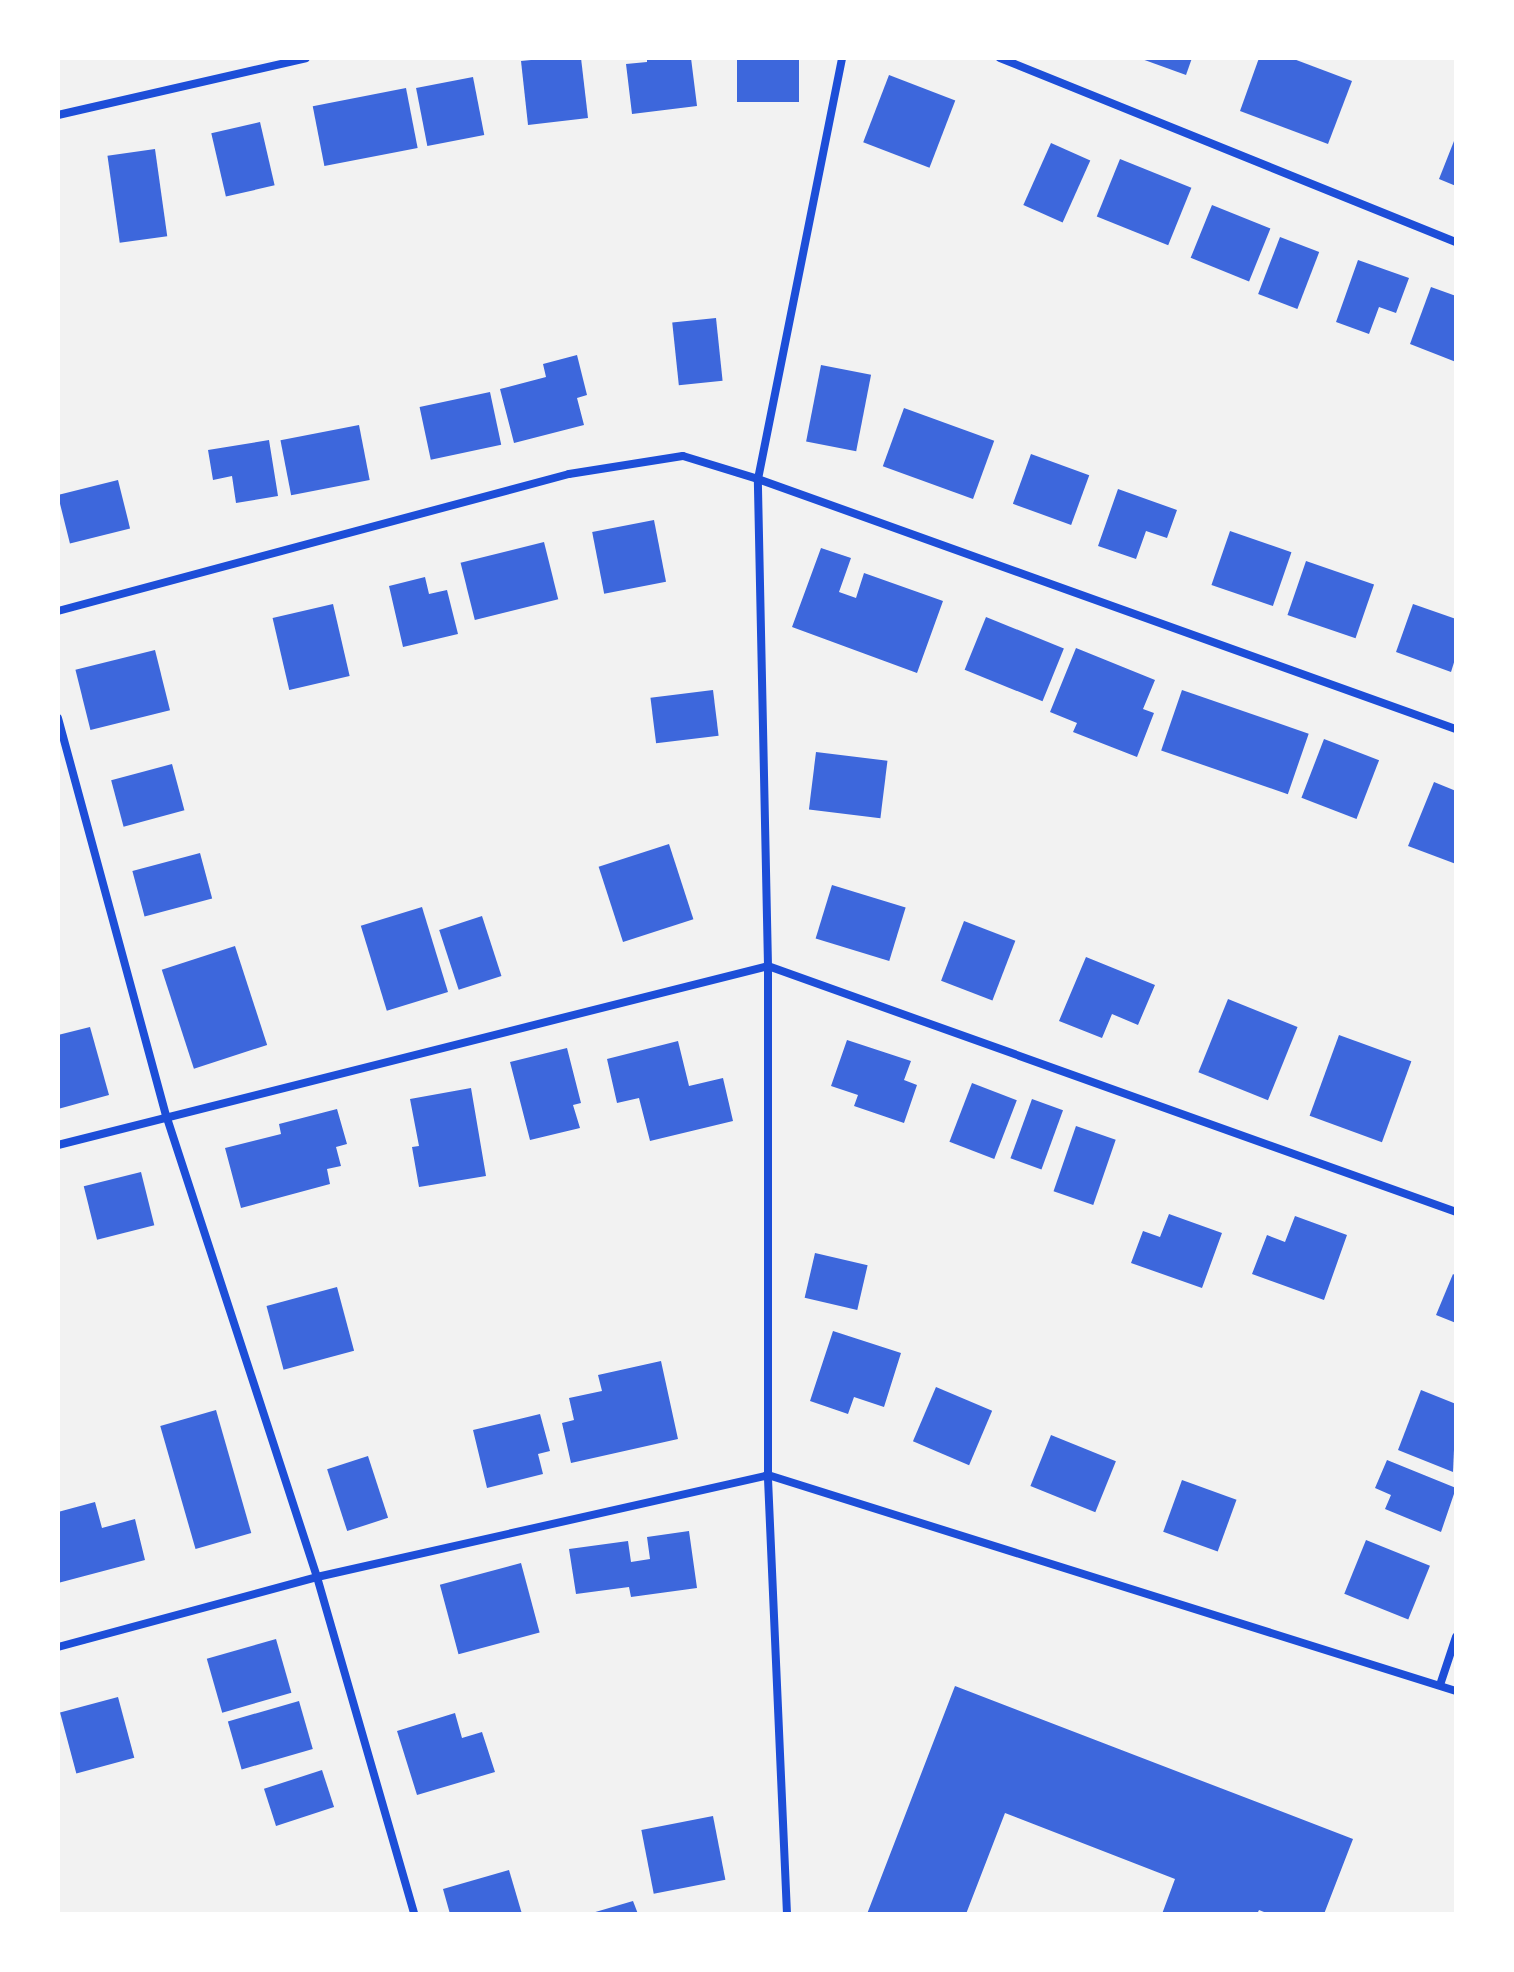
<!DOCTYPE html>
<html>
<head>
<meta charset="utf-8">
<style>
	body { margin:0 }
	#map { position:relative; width:1514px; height:1972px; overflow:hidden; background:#f2f2f2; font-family:"Noto Sans",sans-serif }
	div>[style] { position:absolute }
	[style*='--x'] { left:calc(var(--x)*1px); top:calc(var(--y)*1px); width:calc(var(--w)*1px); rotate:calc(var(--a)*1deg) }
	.building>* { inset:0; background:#3d67dc; transform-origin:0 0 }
	.minor>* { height:8px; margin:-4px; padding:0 4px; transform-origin:4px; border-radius:4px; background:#1d4ed8 }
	span { translate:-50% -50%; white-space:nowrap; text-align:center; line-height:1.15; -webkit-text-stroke:6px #fff; paint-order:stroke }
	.frame { position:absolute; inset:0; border:60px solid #fff; pointer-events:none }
</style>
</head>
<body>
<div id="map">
	<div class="building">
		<div style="clip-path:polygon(551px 58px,581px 58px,588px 118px,528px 125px,521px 61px)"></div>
		<div style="clip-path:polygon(647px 58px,691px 58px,697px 106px,632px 114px,626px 64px,647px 62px)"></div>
		<div style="left:737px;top:58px;width:62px;height:44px"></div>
		<div style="clip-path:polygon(1139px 58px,1192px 58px,1186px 75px)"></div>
		<div style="clip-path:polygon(1259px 58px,1291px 58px,1352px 81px,1328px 144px,1240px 111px)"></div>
		<div style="left:889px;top:75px;width:71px;height:72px;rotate:21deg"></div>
		<div style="left:473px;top:77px;width:59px;height:58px;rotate:79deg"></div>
		<div style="left:406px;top:88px;width:61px;height:95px;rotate:79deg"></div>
		<div style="left:260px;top:122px;width:65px;height:50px;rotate:77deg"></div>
		<div style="clip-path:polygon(1456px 136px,1456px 186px,1439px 179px)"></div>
		<div style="left:1051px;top:143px;width:43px;height:68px;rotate:24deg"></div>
		<div style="left:155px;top:149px;width:88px;height:48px;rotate:82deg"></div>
		<div style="left:1120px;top:159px;width:77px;height:62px;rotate:22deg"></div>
		<div style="left:1212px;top:205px;width:63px;height:57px;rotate:22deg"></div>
		<div style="left:1280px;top:237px;width:42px;height:61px;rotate:21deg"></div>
		<div style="clip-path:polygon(1358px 260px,1409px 278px,1396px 313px,1379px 307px,1369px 334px,1336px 322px)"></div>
		<div style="clip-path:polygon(1431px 287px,1456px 296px,1456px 362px,1410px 344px)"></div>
		<div style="left:716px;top:318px;width:63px;height:44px;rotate:84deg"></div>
		<div style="clip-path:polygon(577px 355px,587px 395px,577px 398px,584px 425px,514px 443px,500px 389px,546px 377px,543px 364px)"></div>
		<div style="left:821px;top:365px;width:51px;height:78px;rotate:11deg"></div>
		<div style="left:490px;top:392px;width:54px;height:72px;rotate:78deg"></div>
		<div style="left:904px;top:408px;width:96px;height:62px;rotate:20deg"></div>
		<div style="left:359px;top:425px;width:56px;height:80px;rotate:79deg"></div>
		<div style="clip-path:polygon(269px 440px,278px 496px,236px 503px,232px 476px,213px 480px,208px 450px)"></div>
		<div style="left:1031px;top:454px;width:62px;height:53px;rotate:20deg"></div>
		<div style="left:118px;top:480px;width:50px;height:62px;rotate:76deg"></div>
		<div style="clip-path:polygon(1118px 489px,1177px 510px,1167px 538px,1146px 531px,1136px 559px,1098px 546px)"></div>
		<div style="left:654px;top:520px;width:63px;height:63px;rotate:79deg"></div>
		<div style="left:1230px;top:531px;width:65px;height:57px;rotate:19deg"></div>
		<div style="left:544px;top:542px;width:59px;height:86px;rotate:76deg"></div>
		<div style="clip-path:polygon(821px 548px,851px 558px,839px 592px,856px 598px,864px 573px,943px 601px,917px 673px,792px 627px)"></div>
		<div style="left:1306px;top:561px;width:72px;height:57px;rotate:19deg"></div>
		<div style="clip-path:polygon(425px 577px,429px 594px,447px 590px,458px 634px,403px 647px,389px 586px)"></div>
		<div style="left:333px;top:604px;width:74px;height:62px;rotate:77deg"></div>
		<div style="clip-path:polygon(1413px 604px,1456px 619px,1456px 656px,1451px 672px,1396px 652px)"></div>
		<div style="left:986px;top:617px;width:84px;height:57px;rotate:22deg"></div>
		<div style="clip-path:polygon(1076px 648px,1155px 680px,1143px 709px,1154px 713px,1137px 757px,1073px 732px,1077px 723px,1050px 712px)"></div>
		<div style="left:155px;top:650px;width:62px;height:82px;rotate:76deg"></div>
		<div style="left:713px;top:690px;width:46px;height:63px;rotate:83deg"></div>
		<div style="left:1182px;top:690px;width:134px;height:64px;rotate:19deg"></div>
		<div style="left:1324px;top:739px;width:59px;height:63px;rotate:21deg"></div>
		<div style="left:816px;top:752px;width:72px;height:58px;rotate:7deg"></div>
		<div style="left:172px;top:764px;width:48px;height:63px;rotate:75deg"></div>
		<div style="clip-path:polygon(1434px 782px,1456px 791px,1456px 864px,1408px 846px)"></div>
		<div style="left:669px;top:844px;width:79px;height:74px;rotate:72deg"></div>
		<div style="left:200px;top:853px;width:47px;height:70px;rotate:75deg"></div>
		<div style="left:832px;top:885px;width:77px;height:56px;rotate:17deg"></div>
		<div style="left:422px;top:907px;width:89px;height:64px;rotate:73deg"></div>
		<div style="left:482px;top:916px;width:63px;height:45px;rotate:72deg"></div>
		<div style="left:964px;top:921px;width:55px;height:64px;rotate:21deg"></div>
		<div style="left:235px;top:946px;width:104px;height:77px;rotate:72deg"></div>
		<div style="clip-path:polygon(1086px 957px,1155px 985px,1138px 1025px,1112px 1014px,1102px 1038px,1059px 1021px)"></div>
		<div style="left:1228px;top:999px;width:75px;height:79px;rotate:22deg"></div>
		<div style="clip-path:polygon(90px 1027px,109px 1095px,58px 1109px,58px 1035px)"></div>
		<div style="left:1339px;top:1035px;width:77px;height:86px;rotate:20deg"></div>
		<div style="clip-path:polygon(847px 1040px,911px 1061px,904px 1080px,917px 1085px,904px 1123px,854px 1106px,858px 1095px,831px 1086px)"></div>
		<div style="clip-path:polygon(678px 1041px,689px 1086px,723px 1078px,733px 1121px,650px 1141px,639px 1098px,617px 1103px,607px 1059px)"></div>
		<div style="clip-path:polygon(567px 1048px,581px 1103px,573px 1105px,580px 1128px,530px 1140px,510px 1062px)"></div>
		<div style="left:972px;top:1083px;width:48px;height:63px;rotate:21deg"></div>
		<div style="clip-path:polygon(471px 1088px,486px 1176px,419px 1187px,412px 1147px,419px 1146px,410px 1099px)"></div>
		<div style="left:1032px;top:1099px;width:33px;height:63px;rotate:20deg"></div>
		<div style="clip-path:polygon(337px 1109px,347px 1144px,336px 1147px,341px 1166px,327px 1169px,330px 1184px,241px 1208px,225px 1148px,281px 1134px,279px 1124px)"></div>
		<div style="left:1076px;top:1126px;width:42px;height:69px;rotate:19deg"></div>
		<div style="left:141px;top:1172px;width:55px;height:59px;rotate:76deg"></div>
		<div style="clip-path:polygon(1169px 1214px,1222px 1233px,1202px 1288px,1131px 1263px,1143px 1231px,1160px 1237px)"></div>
		<div style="clip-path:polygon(1295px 1216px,1347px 1235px,1324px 1300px,1252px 1274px,1267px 1235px,1285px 1242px)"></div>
		<div style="left:815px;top:1253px;width:54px;height:46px;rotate:13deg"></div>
		<div style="clip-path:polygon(1453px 1274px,1456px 1276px,1456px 1323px,1436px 1315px)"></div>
		<div style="left:337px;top:1287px;width:66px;height:73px;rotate:75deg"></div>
		<div style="clip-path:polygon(833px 1331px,901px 1353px,884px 1407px,854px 1397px,848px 1414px,810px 1401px)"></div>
		<div style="clip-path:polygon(661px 1361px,678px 1439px,571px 1463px,562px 1423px,574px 1420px,569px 1398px,602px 1391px,598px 1375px)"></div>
		<div style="left:936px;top:1387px;width:61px;height:59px;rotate:23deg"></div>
		<div style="clip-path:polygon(1421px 1390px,1456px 1404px,1453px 1472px,1398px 1450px)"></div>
		<div style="left:216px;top:1410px;width:128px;height:58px;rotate:74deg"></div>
		<div style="clip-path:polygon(540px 1414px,550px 1451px,538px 1454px,543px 1474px,487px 1488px,473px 1430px)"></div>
		<div style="left:1051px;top:1435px;width:70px;height:55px;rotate:22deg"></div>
		<div style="left:368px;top:1456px;width:65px;height:43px;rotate:72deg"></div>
		<div style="clip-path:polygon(1387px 1460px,1456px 1488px,1441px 1532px,1385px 1509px,1391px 1495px,1375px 1488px)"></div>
		<div style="left:1182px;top:1480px;width:58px;height:55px;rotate:20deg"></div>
		<div style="clip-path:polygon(95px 1502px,102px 1528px,135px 1519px,145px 1560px,58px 1583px,58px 1512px)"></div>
		<div style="clip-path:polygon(689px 1531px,697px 1588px,631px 1597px,629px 1587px,576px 1594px,569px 1549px,628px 1541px,631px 1562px,650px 1559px,647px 1537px)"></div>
		<div style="left:1366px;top:1540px;width:69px;height:58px;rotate:22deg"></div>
		<div style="left:521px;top:1563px;width:72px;height:84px;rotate:75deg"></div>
		<div style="left:276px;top:1639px;width:56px;height:72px;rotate:74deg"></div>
		<div style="clip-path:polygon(955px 1686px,1353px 1839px,1324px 1914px,1269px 1914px,1259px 1910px,1257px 1914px,1162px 1914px,1175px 1879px,1005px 1813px,966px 1914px,867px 1914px)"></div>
		<div style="left:118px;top:1697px;width:63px;height:60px;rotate:75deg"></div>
		<div style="left:299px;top:1701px;width:50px;height:74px;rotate:74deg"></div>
		<div style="clip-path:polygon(455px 1713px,462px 1738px,482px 1732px,495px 1772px,417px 1795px,397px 1731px)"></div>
		<div style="left:322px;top:1770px;width:39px;height:61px;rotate:72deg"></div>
		<div style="left:713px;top:1816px;width:65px;height:73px;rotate:79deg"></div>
		<div style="clip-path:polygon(509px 1870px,522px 1914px,450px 1914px,443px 1889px)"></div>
		<div style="clip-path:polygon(633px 1901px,638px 1914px,592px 1914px,592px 1913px)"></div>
	</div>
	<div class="minor">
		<div style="--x:1000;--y:58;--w:492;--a:22"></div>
		<div style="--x:58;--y:115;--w:254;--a:-12.9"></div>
		<div style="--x:58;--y:611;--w:529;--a:-15.01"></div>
		<div style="--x:569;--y:474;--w:115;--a:-9"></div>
		<div style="--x:683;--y:456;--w:78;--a:17"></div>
		<div style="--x:758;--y:479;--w:741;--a:19.71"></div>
		<div style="--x:58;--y:718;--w:411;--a:74.8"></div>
		<div style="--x:166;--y:1115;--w:486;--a:71.9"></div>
		<div style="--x:317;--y:1577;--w:351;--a:73.9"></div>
		<div style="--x:58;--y:1145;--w:732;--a:-14.15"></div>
		<div style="--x:768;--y:966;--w:731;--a:19.67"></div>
		<div style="--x:58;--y:1647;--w:268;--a:-15.1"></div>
		<div style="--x:317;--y:1577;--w:462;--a:-12.7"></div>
		<div style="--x:768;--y:1475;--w:721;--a:17.43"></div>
		<div style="--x:1440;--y:1685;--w:51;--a:-71.6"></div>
		<div style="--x:787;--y:1914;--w:439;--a:-92.5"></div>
		<div style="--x:768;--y:1475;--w:509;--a:-90"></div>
		<div style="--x:768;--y:966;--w:487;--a:-91.2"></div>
		<div style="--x:758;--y:479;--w:429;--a:-78.7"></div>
	</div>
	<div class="frame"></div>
</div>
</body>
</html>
